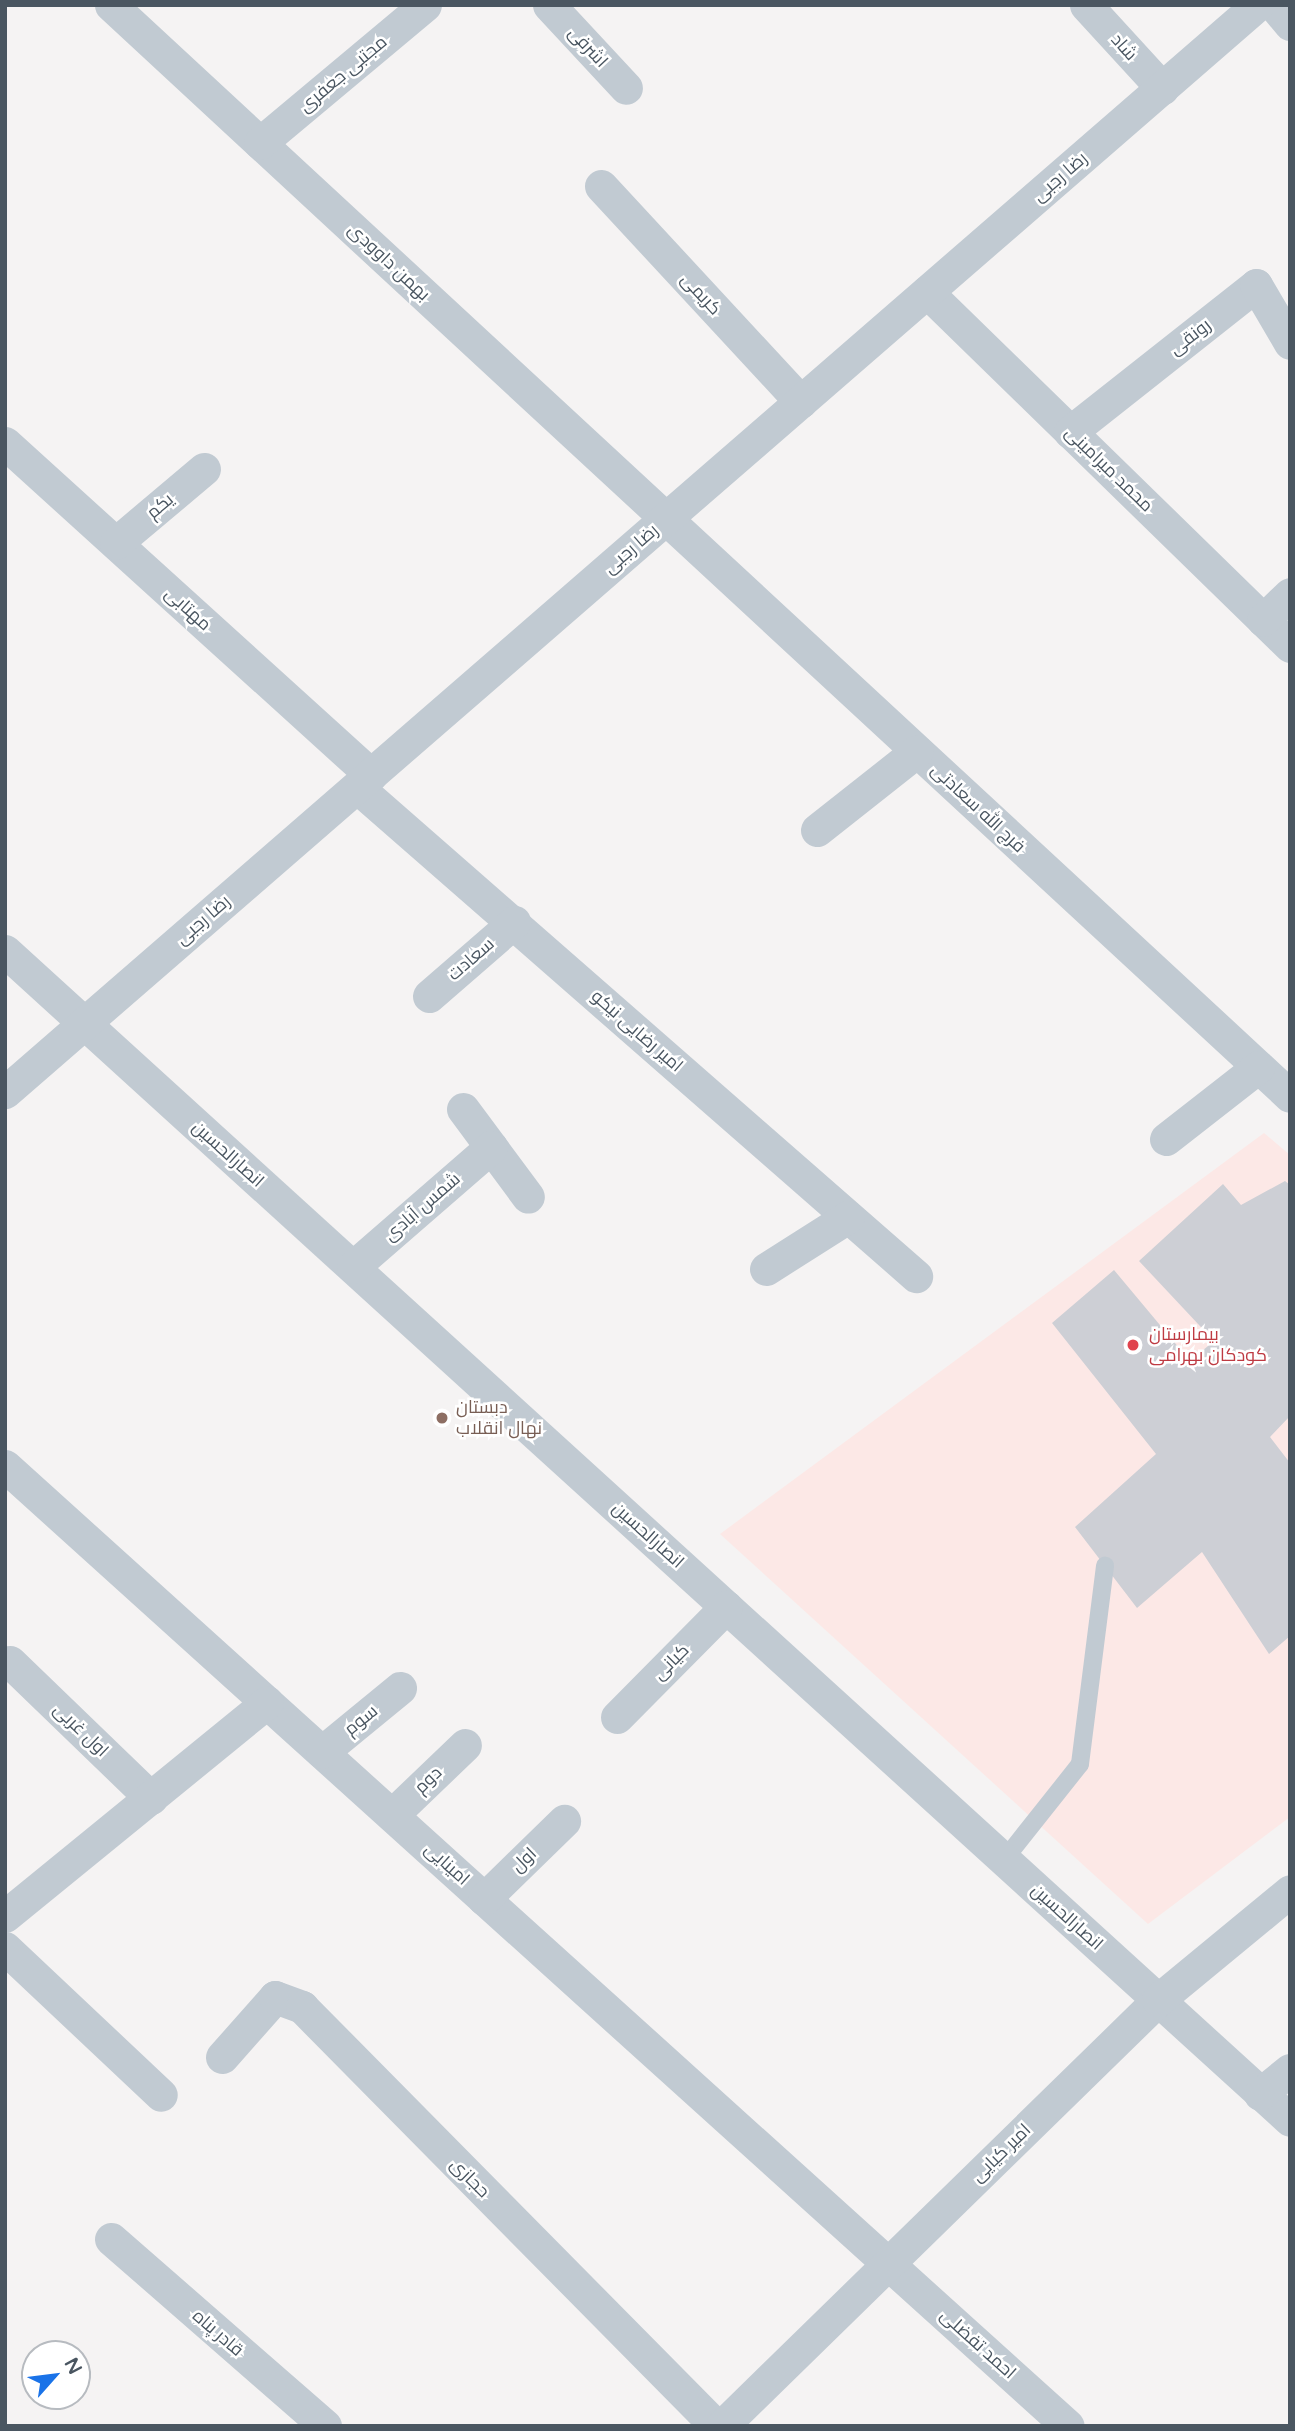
<!DOCTYPE html>
<html>
<head>
<meta charset="utf-8">
<style>
	body { margin:0 }
	#map { position:relative; width:1295px; height:2431px; overflow:hidden; background:#f5f3f3; font-family:"Varela Round",Cairo,sans-serif }
	div>[style] { position:absolute }
	[style*='--x'] { left:calc(var(--x)*1px); top:calc(var(--y)*1px); width:calc(var(--w)*1px); rotate:calc(var(--a)*1deg) }
	.medical>* { inset:0; background:#fce8e6 }
	.building>* { inset:0; background:#cdcfd5 }
	.lane>* { height:18px; margin:-9px; padding:0 9px; transform-origin:9px; border-radius:9px; background:#c1cad2 }
	.street>* { height:33px; margin:-16.5px; padding:0 16.5px; transform-origin:16.5px; border-radius:16.5px; background:#c1cad2 }
	.dots>* { width:19px; height:19px; translate:-50% -50%; box-sizing:border-box; border:4px solid #fff; border-radius:50% }
	span { translate:-50% -50%; white-space:nowrap; text-align:center; line-height:1.15; -webkit-text-stroke:5px #fff; paint-order:stroke }
	.street-label { font-size:18px; color:#4a5661 }
	.health-label { font-size:18px; color:#be3a42 }
	.left { translate:0 -50%; text-align:left }
	.education-label { font-size:18px; color:#785e54 }
	.frame { position:absolute; inset:0; border:7px solid #4a5661; pointer-events:none }
	.north { position:absolute; left:21px; top:2340px; width:70px; height:70px; box-sizing:border-box; background:#fff; border:2px solid #b7bbc0; border-radius:50%; rotate:62deg; font-size:19px; font-weight:700; line-height:28px; text-align:center; color:#4a5661 }
	.north::after { content:''; display:block; margin:auto; width:24px; height:32px; background:#1a73e8; clip-path:polygon(50% 0,100% 100%,50% 72%,0 100%) }
</style>
</head>
<body>
<div id="map">
	<div class="medical">
		<div style="clip-path:polygon(1264px 1133px,1290px 1155px,1290px 1817px,1148px 1924px,720px 1534px)"></div>
	</div>
	<div class="building">
		<div style="clip-path:polygon(1285px 1181px,1290px 1185px,1290px 1416px,1270px 1437px,1290px 1463px,1290px 1636px,1269px 1654px,1202px 1552px,1137px 1608px,1075px 1527px,1156px 1454px,1052px 1323px,1114px 1270px,1190px 1361px,1214px 1341px,1139px 1261px,1223px 1184px,1241px 1205px)"></div>
	</div>
	<div class="lane">
		<div style="--x:1004;--y:1860;--w:122;--a:-51.6"></div>
		<div style="--x:1080;--y:1764;--w:200;--a:-82.8"></div>
	</div>
	<div class="street">
		<div style="--x:111;--y:5;--w:1606;--a:42.78"></div>
		<div style="--x:549;--y:5;--w:113;--a:47.1"></div>
		<div style="--x:1086;--y:5;--w:113;--a:47.5"></div>
		<div style="--x:1274;--y:5;--w:25;--a:50"></div>
		<div style="--x:260;--y:143;--w:215;--a:-39.9"></div>
		<div style="--x:601;--y:186;--w:294;--a:47.2"></div>
		<div style="--x:927;--y:292;--w:507;--a:44.28"></div>
		<div style="--x:1070;--y:432;--w:237;--a:-38.3"></div>
		<div style="--x:1256;--y:285;--w:67;--a:59.6"></div>
		<div style="--x:5;--y:443;--w:494;--a:42.2"></div>
		<div style="--x:116;--y:543;--w:115;--a:-40.1"></div>
		<div style="--x:1263;--y:620;--w:37;--a:-44"></div>
		<div style="--x:357;--y:787;--w:743;--a:41.18"></div>
		<div style="--x:817;--y:830;--w:127;--a:-38.3"></div>
		<div style="--x:5;--y:951;--w:1737;--a:42.29"></div>
		<div style="--x:429;--y:996;--w:113;--a:-41"></div>
		<div style="--x:5;--y:1092;--w:1658;--a:-40.96"></div>
		<div style="--x:463;--y:1109;--w:109;--a:53.5"></div>
		<div style="--x:1166;--y:1139;--w:117;--a:-38"></div>
		<div style="--x:353;--y:1267;--w:183;--a:-41"></div>
		<div style="--x:766;--y:1269;--w:97;--a:-32.4"></div>
		<div style="--x:5;--y:1466;--w:1432;--a:42.09"></div>
		<div style="--x:10;--y:1662;--w:196;--a:44"></div>
		<div style="--x:617;--y:1717;--w:155;--a:-45.3"></div>
		<div style="--x:322;--y:1752;--w:101;--a:-39.4"></div>
		<div style="--x:392;--y:1815;--w:101;--a:-43.8"></div>
		<div style="--x:484;--y:1899;--w:112;--a:-44.3"></div>
		<div style="--x:5;--y:1916;--w:338;--a:-39.2"></div>
		<div style="--x:5;--y:1948;--w:214;--a:43.3"></div>
		<div style="--x:222;--y:2057;--w:80;--a:-48.5"></div>
		<div style="--x:275;--y:1997;--w:29;--a:20"></div>
		<div style="--x:302;--y:2007;--w:589;--a:45.34"></div>
		<div style="--x:1260;--y:2094;--w:38;--a:-39"></div>
		<div style="--x:111;--y:2239;--w:284;--a:41.1"></div>
		<div style="--x:722;--y:2426;--w:610;--a:-44.34"></div>
		<div style="--x:1158;--y:2000;--w:171;--a:-39.5"></div>
	</div>
	<div class="dots">
		<div style="left:1133px;top:1345px;background:#e0444e"></div>
		<div style="left:442px;top:1418px;background:#8d6e63"></div>
	</div>
	<div class="street-label">
		<span style="left:588px;top:47px;rotate:47deg">اشرفی</span>
		<span style="left:1124px;top:47px;rotate:48deg">شاد</span>
		<span style="left:343px;top:74px;rotate:-40deg">مجتبی جعفری</span>
		<span style="left:1060px;top:177px;rotate:-41deg">رضا رجبی</span>
		<span style="left:389px;top:262px;rotate:43deg">بهمن داوودی</span>
		<span style="left:701px;top:294px;rotate:47deg">کریمی</span>
		<span style="left:1190px;top:337px;rotate:-38deg">رونقی</span>
		<span style="left:1109px;top:469px;rotate:44deg">محمد میرامینی</span>
		<span style="left:160px;top:506px;rotate:-40deg">یکم</span>
		<span style="left:631px;top:549px;rotate:-41deg">رضا رجبی</span>
		<span style="left:188px;top:609px;rotate:42deg">مهتابی</span>
		<span style="left:978px;top:808px;rotate:43deg">فرج الله سعادتی</span>
		<span style="left:203px;top:920px;rotate:-41deg">رضا رجبی</span>
		<span style="left:471px;top:959px;rotate:-41deg">سعادت</span>
		<span style="left:637px;top:1031px;rotate:41deg">امیر رضایی نیکو</span>
		<span style="left:228px;top:1154px;rotate:42deg">انصارالحسین</span>
		<span style="left:422px;top:1207px;rotate:-41deg">شمس آبادی</span>
		<span style="left:648px;top:1535px;rotate:42deg">انصارالحسین</span>
		<span style="left:671px;top:1662px;rotate:-45deg">کیانی</span>
		<span style="left:361px;top:1720px;rotate:-39deg">سوم</span>
		<span style="left:81px;top:1730px;rotate:44deg">اول غربی</span>
		<span style="left:428px;top:1780px;rotate:-44deg">دوم</span>
		<span style="left:524px;top:1860px;rotate:-44deg">اول</span>
		<span style="left:447px;top:1864px;rotate:42deg">امینایی</span>
		<span style="left:1067px;top:1917px;rotate:42deg">انصارالحسین</span>
		<span style="left:1001px;top:2153px;rotate:-44deg">امیر کیایی</span>
		<span style="left:470px;top:2178px;rotate:45deg">حجازی</span>
		<span style="left:218px;top:2333px;rotate:41deg">قادر پناه</span>
		<span style="left:978px;top:2344px;rotate:42deg">احمد تفضلی</span>
	</div>
	<div class="health-label">
		<span class="left" style="left:1149px;top:1345px">بیمارستان<br>کودکان بهرامی</span>
	</div>
	<div class="education-label">
		<span class="left" style="left:456px;top:1418px">دبستان<br>نهال انقلاب</span>
	</div>
	<div class="frame"></div>
	<div class="north">N</div>
</div>
</body>
</html>
